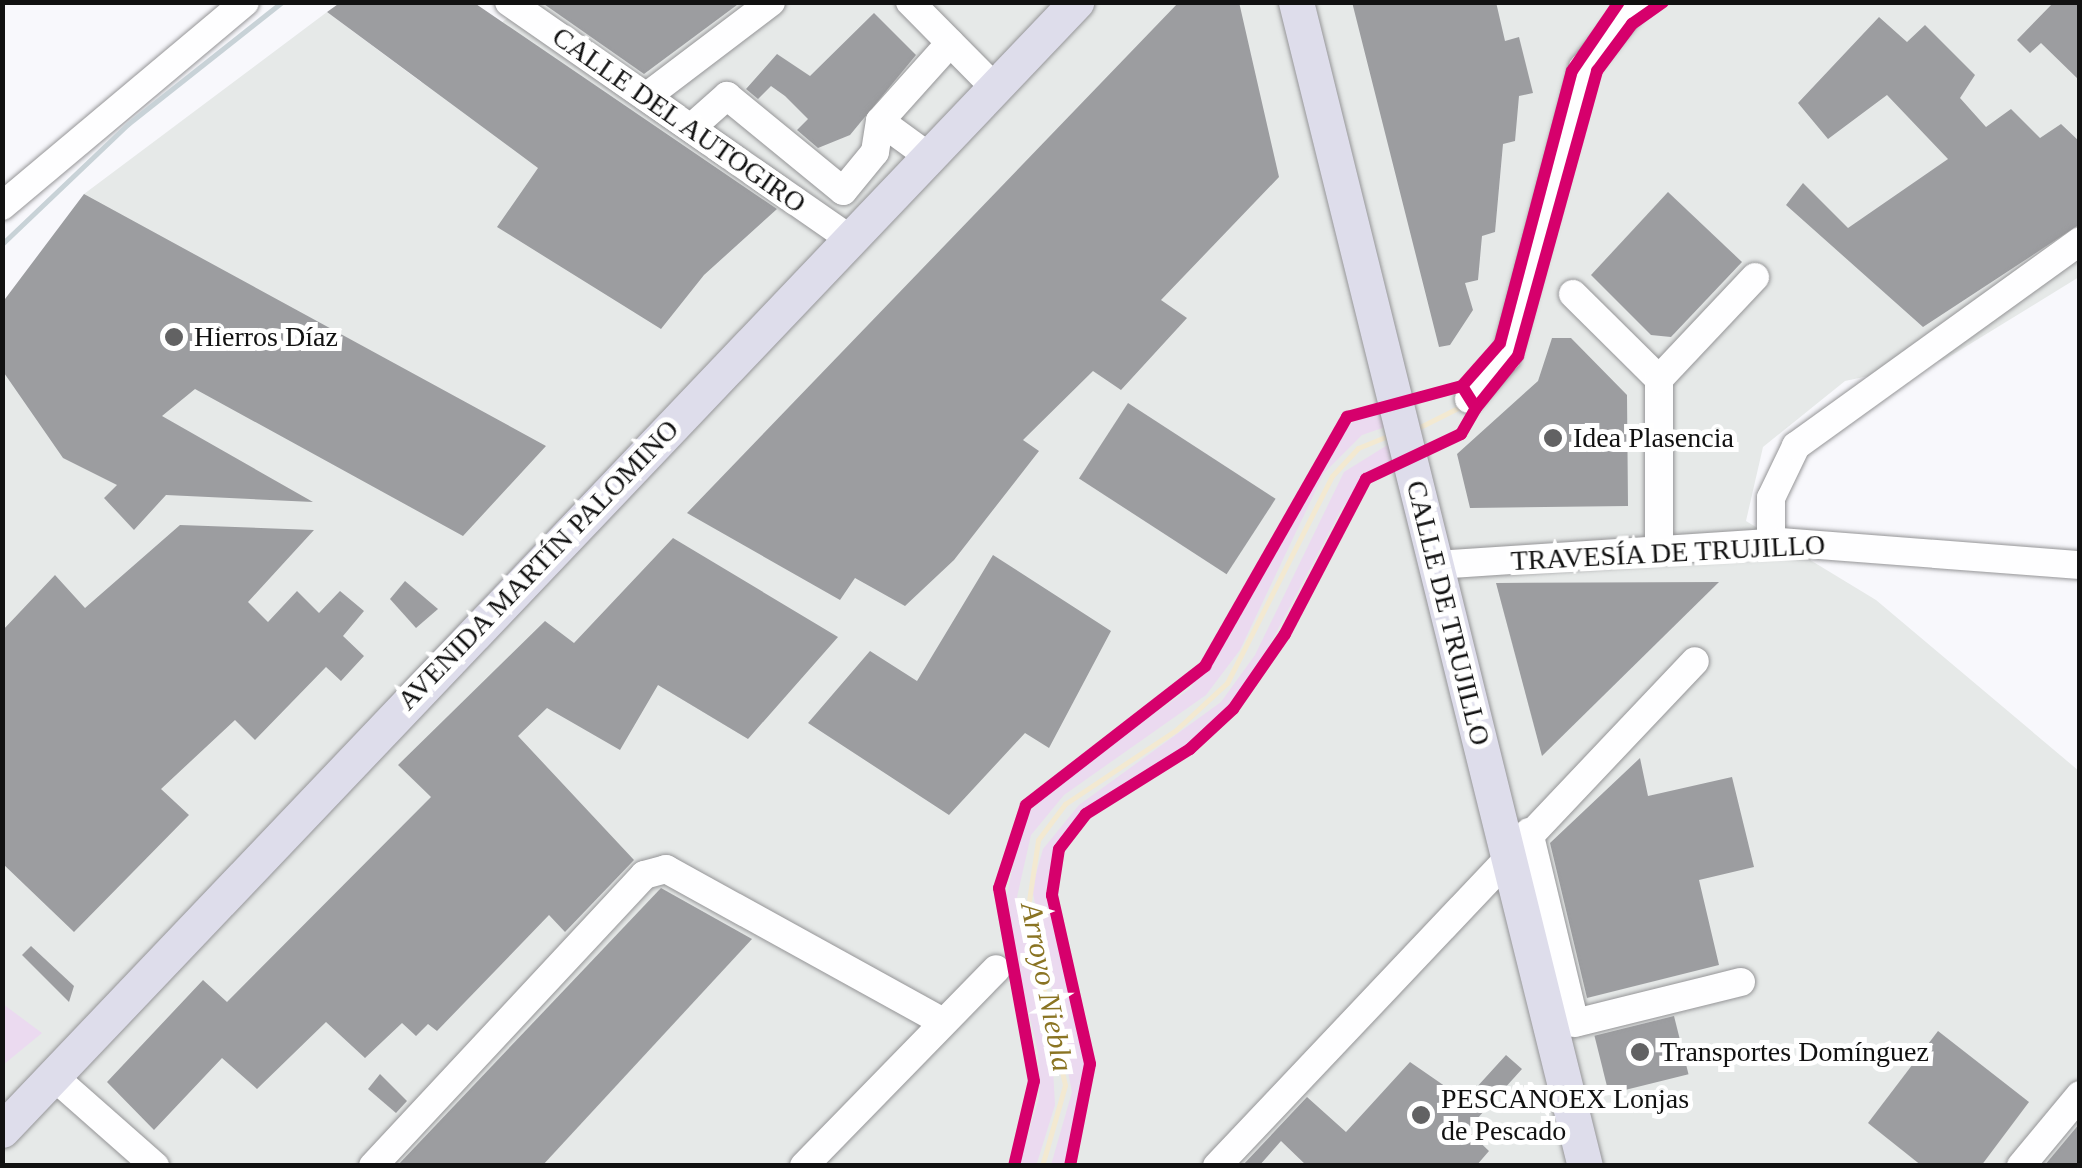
<!DOCTYPE html>
<html>
<head>
<meta charset="utf-8">
<style>
	body { margin:0 }
	#map { position:relative; width:2082px; height:1168px; overflow:hidden; background:#f8f8fc; font-family:"Times New Roman",serif }
	div>[style] { position:absolute }
	[style*='--x'] { left:calc(var(--x)*1px); top:calc(var(--y)*1px); width:calc(var(--w)*1px); rotate:calc(var(--a)*1deg) }
	.industrial>* { inset:0; background:#e6e9e8 }
	.green>* { inset:0; background:#ebdaf0 }
	.stream>* { height:5px; margin:-2.5px; padding:0 2.5px; transform-origin:2.5px; border-radius:2.5px; background:#f3e9d1 }
	.building>* { inset:0; background:#9c9da0; transform-origin:0 0 }
	.roads { filter:drop-shadow(0 0 2px #959597) drop-shadow(0 0 2px #959597) }
	.minor>* { height:28px; margin:-14px; padding:0 14px; transform-origin:14px; border-radius:14px; background:#fefeff }
	.major>* { height:35px; margin:-17.5px; padding:0 17.5px; transform-origin:17.5px; border-radius:17.5px; background:#deddeb }
	.rail>* { height:5px; margin:-2.5px; padding:0 2.5px; transform-origin:2.5px; border-radius:2.5px; background:#c8d2d7 }
	.cycleway>* { height:12px; margin:-6px; padding:0 6px; transform-origin:6px; border-radius:6px; background:#d6006c }
	.dots>* { width:28px; height:28px; translate:-50% -50%; box-sizing:border-box; border:5px solid #fff; border-radius:50% }
	span { translate:-50% -50%; white-space:nowrap; text-align:center; line-height:1.15; -webkit-text-stroke:10px #fff; paint-order:stroke }
	.street-label { font-size:28px; color:#111 }
	.poi-label { font-size:28px; color:#111 }
	.left { translate:0 -50%; text-align:left }
	.water-label { font-size:30px; color:#8a7423; font-style:italic }
	.frame { position:absolute; inset:0; border:5px solid #111; pointer-events:none }
</style>
</head>
<body>
<div id="map">
	<div class="industrial">
		<div style="clip-path:polygon(528px 3px,2079px 3px,2079px 277px,1944px 360px,1845px 381px,1763px 447px,1746px 521px,1876px 600px,2079px 771px,2079px 1165px,3px 1166px,3px 343px,84px 194px,327px 12px,421px 82px)"></div>
	</div>
	<div class="green">
		<div style="clip-path:polygon(1380px 406px,1385px 427px,1362px 435px,1324px 473px,1240px 650px,1206px 695px,1064px 795px,1031px 835px,1017px 897px,1051px 1034px,1055px 1105px,1037px 1163px,1018px 1166px,1039px 1098px,1038px 1052px,1004px 908px,1023px 819px,1060px 779px,1191px 688px,1337px 432px)"></div>
		<div style="clip-path:polygon(1389px 444px,1393px 460px,1373px 469px,1342px 508px,1249px 684px,1192px 743px,1085px 810px,1053px 853px,1053px 928px,1085px 1061px,1076px 1135px,1065px 1165px,1051px 1165px,1072px 1092px,1032px 888px,1043px 849px,1079px 805px,1221px 702px,1255px 655px,1344px 472px)"></div>
		<div style="clip-path:polygon(3px 1004px,42px 1033px,3px 1065px)"></div>
	</div>
	<div class="stream">
		<div style="--x:1414;--y:430;--w:54;--a:-26.6"></div>
		<div style="--x:1042;--y:1166;--w:84;--a:-74.1"></div>
		<div style="--x:1065;--y:1085;--w:175;--a:-102.5"></div>
		<div style="--x:1027;--y:914;--w:75;--a:-81.5"></div>
		<div style="--x:1038;--y:840;--w:45;--a:-53.1"></div>
		<div style="--x:1065;--y:804;--w:133;--a:-33.7"></div>
		<div style="--x:1176;--y:730;--w:69;--a:-42.7"></div>
		<div style="--x:1227;--y:683;--w:232;--a:-63.1"></div>
		<div style="--x:1332;--y:476;--w:38;--a:-47"></div>
		<div style="--x:1358;--y:448;--w:32;--a:-22"></div>
	</div>
	<div class="building">
		<div style="clip-path:polygon(341px 2px,473px 2px,777px 209px,704px 275px,661px 329px,497px 227px,538px 168px,327px 12px)"></div>
		<div style="clip-path:polygon(541px 2px,741px 2px,644px 74px)"></div>
		<div style="clip-path:polygon(1179px 2px,1239px 2px,1279px 177px,1161px 300px,1187px 318px,1121px 390px,1093px 371px,1023px 440px,1039px 451px,954px 560px,905px 606px,855px 578px,840px 600px,687px 513px)"></div>
		<div style="clip-path:polygon(1352px 2px,1496px 2px,1505px 41px,1519px 37px,1533px 93px,1519px 96px,1515px 141px,1503px 144px,1495px 232px,1482px 236px,1478px 280px,1465px 283px,1473px 310px,1450px 345px,1439px 347px)"></div>
		<div style="clip-path:polygon(2054px 2px,2080px 2px,2080px 81px,2041px 43px,2030px 53px,2017px 40px)"></div>
		<div style="clip-path:polygon(874px 13px,916px 55px,850px 135px,818px 148px,797px 130px,808px 119px,785px 96px,771px 86px,758px 99px,746px 89px,777px 54px,810px 76px)"></div>
		<div style="clip-path:polygon(1879px 17px,1907px 42px,1925px 25px,1975px 75px,1960px 98px,1986px 127px,2011px 109px,2040px 138px,2061px 124px,2080px 142px,2080px 224px,1923px 327px,1786px 205px,1803px 183px,1848px 228px,1948px 159px,1887px 95px,1828px 139px,1798px 103px)"></div>
		<div style="clip-path:polygon(1668px 192px,1742px 262px,1671px 337px,1651px 335px,1591px 275px)"></div>
		<div style="clip-path:polygon(84px 194px,546px 446px,463px 536px,195px 389px,162px 416px,313px 502px,166px 495px,134px 530px,104px 498px,117px 485px,63px 458px,2px 370px,2px 303px)"></div>
		<div style="clip-path:polygon(1552px 338px,1571px 338px,1627px 395px,1628px 506px,1470px 508px,1457px 454px,1538px 381px)"></div>
		<div style="left:1128px;top:403px;width:176px;height:90px;rotate:33deg"></div>
		<div style="clip-path:polygon(180px 525px,314px 530px,248px 602px,268px 622px,297px 591px,319px 613px,340px 591px,364px 611px,343px 636px,364px 656px,341px 681px,326px 667px,255px 740px,235px 720px,161px 789px,189px 815px,74px 932px,2px 863px,2px 631px,55px 575px,85px 608px)"></div>
		<div style="clip-path:polygon(673px 538px,838px 637px,748px 739px,658px 685px,620px 750px,547px 708px,518px 736px,634px 860px,565px 932px,549px 915px,437px 1031px,428px 1024px,416px 1036px,402px 1023px,365px 1058px,326px 1022px,257px 1089px,222px 1058px,154px 1130px,107px 1082px,203px 980px,227px 1002px,431px 797px,398px 765px,545px 621px,574px 643px)"></div>
		<div style="clip-path:polygon(993px 555px,1111px 631px,1049px 748px,1025px 733px,949px 815px,808px 723px,870px 651px,917px 681px)"></div>
		<div style="clip-path:polygon(405px 581px,438px 609px,416px 628px,390px 599px)"></div>
		<div style="clip-path:polygon(1719px 582px,1542px 756px,1496px 583px)"></div>
		<div style="clip-path:polygon(1640px 758px,1648px 796px,1732px 777px,1754px 867px,1699px 880px,1719px 965px,1587px 998px,1550px 843px)"></div>
		<div style="clip-path:polygon(661px 888px,752px 939px,542px 1166px,397px 1166px)"></div>
		<div style="clip-path:polygon(31px 946px,74px 986px,69px 1002px,22px 955px)"></div>
		<div style="left:1674px;top:1016px;width:60px;height:82px;rotate:76deg"></div>
		<div style="clip-path:polygon(1938px 1031px,2029px 1102px,1981px 1166px,1922px 1166px,1868px 1123px)"></div>
		<div style="clip-path:polygon(1506px 1055px,1522px 1069px,1467px 1130px,1489px 1151px,1476px 1166px,1307px 1166px,1281px 1141px,1259px 1166px,1242px 1166px,1307px 1097px,1346px 1132px,1410px 1062px,1465px 1100px)"></div>
		<div style="clip-path:polygon(380px 1074px,407px 1101px,396px 1113px,368px 1089px)"></div>
		<div style="clip-path:polygon(2080px 1123px,2080px 1166px,2044px 1166px)"></div>
	</div>
	<div class="roads">
		<div class="minor">
			<div style="--x:509;--y:2;--w:414;--a:34.8"></div>
			<div style="--x:910;--y:2;--w:120;--a:45.3"></div>
			<div style="--x:646;--y:97;--w:157;--a:-37.2"></div>
			<div style="--x:880;--y:121;--w:105;--a:-48.1"></div>
			<div style="--x:692;--y:127;--w:47;--a:-41.5"></div>
			<div style="--x:727;--y:96;--w:150;--a:39.3"></div>
			<div style="--x:843;--y:191;--w:50;--a:-50.6"></div>
			<div style="--x:875;--y:152;--w:31;--a:-81"></div>
			<div style="--x:880;--y:121;--w:59;--a:36.1"></div>
			<div style="--x:2;--y:206;--w:317;--a:-40"></div>
			<div style="--x:1573;--y:294;--w:121;--a:44.7"></div>
			<div style="--x:1469;--y:399;--w:55;--a:-47.9"></div>
			<div style="--x:1506;--y:358;--w:300;--a:-75.1"></div>
			<div style="--x:1583;--y:68;--w:86;--a:-50.2"></div>
			<div style="--x:1771;--y:543;--w:45;--a:-90"></div>
			<div style="--x:1771;--y:498;--w:58;--a:-64.3"></div>
			<div style="--x:1796;--y:446;--w:350;--a:-35.8"></div>
			<div style="--x:1659;--y:550;--w:171;--a:-90"></div>
			<div style="--x:1659;--y:379;--w:140;--a:-46.7"></div>
			<div style="--x:1436;--y:565;--w:345;--a:-3.8"></div>
			<div style="--x:1780;--y:542;--w:301;--a:4.4"></div>
			<div style="--x:1529;--y:832;--w:196;--a:76.5"></div>
			<div style="--x:1575;--y:1023;--w:171;--a:-13.9"></div>
			<div style="--x:53;--y:1076;--w:136;--a:41.4"></div>
			<div style="--x:373;--y:1166;--w:398;--a:-47"></div>
			<div style="--x:644;--y:875;--w:23;--a:-15"></div>
			<div style="--x:666;--y:869;--w:316;--a:28.9"></div>
			<div style="--x:804;--y:1166;--w:275;--a:-45.7"></div>
			<div style="--x:1217;--y:1166;--w:695;--a:-46.57"></div>
			<div style="--x:2021;--y:1166;--w:92;--a:-50.3"></div>
		</div>
		<div class="major">
			<div style="--x:1296;--y:2;--w:1199;--a:76.06"></div>
			<div style="--x:2;--y:1130;--w:1558;--a:-46.4"></div>
		</div>
	</div>
	<div class="rail">
		<div style="--x:2;--y:244;--w:174;--a:-43.6"></div>
		<div style="--x:128;--y:124;--w:196;--a:-38.4"></div>
	</div>
	<div class="cycleway">
		<div style="--x:1462;--y:386;--w:57;--a:-48.5"></div>
		<div style="--x:1500;--y:343;--w:281;--a:-75.2"></div>
		<div style="--x:1572;--y:71;--w:83;--a:-55.7"></div>
		<div style="--x:1476;--y:408;--w:67;--a:-51.1"></div>
		<div style="--x:1518;--y:356;--w:296;--a:-74.5"></div>
		<div style="--x:1597;--y:71;--w:59;--a:-53.3"></div>
		<div style="--x:1632;--y:24;--w:38;--a:-35"></div>
		<div style="--x:1014;--y:1166;--w:87;--a:-76.8"></div>
		<div style="--x:1034;--y:1081;--w:196;--a:-100.3"></div>
		<div style="--x:999;--y:888;--w:87;--a:-72"></div>
		<div style="--x:1026;--y:805;--w:227;--a:-37.8"></div>
		<div style="--x:1205;--y:666;--w:287;--a:-60.3"></div>
		<div style="--x:1347;--y:417;--w:119;--a:-15.1"></div>
		<div style="--x:1462;--y:386;--w:26;--a:58"></div>
		<div style="--x:1476;--y:408;--w:30;--a:120"></div>
		<div style="--x:1461;--y:434;--w:105;--a:154.7"></div>
		<div style="--x:1366;--y:479;--w:175;--a:117.6"></div>
		<div style="--x:1285;--y:634;--w:91;--a:124.7"></div>
		<div style="--x:1233;--y:709;--w:59;--a:137.1"></div>
		<div style="--x:1190;--y:749;--w:123;--a:148"></div>
		<div style="--x:1086;--y:814;--w:44;--a:127.6"></div>
		<div style="--x:1059;--y:849;--w:47;--a:98.7"></div>
		<div style="--x:1052;--y:895;--w:173;--a:77.3"></div>
		<div style="--x:1090;--y:1064;--w:104;--a:101.1"></div>
	</div>
	<div class="dots">
		<div style="left:174px;top:337px;background:#626263"></div>
		<div style="left:1553px;top:438px;background:#626263"></div>
		<div style="left:1640px;top:1052px;background:#626263"></div>
		<div style="left:1421px;top:1115px;background:#626263"></div>
	</div>
	<div class="street-label">
		<span style="left:679px;top:120px;rotate:35deg">CALLE DEL AUTOGIRO</span>
		<span style="left:1668px;top:553px;rotate:-3deg">TRAVESÍA DE TRUJILLO</span>
		<span style="left:538px;top:565px;rotate:-46deg">AVENIDA MARTÍN PALOMINO</span>
		<span style="left:1448px;top:613px;rotate:76deg">CALLE DE TRUJILLO</span>
	</div>
	<div class="poi-label">
		<span class="left" style="left:194px;top:337px">Hierros Díaz</span>
		<span class="left" style="left:1573px;top:438px">Idea Plasencia</span>
		<span class="left" style="left:1660px;top:1052px">Transportes Domínguez</span>
		<span class="left" style="left:1441px;top:1115px">PESCANOEX Lonjas<br>de Pescado</span>
	</div>
	<div class="water-label">
		<span style="left:1047px;top:987px;rotate:79deg">Arroyo Niebla</span>
	</div>
	<div class="frame"></div>
</div>
</body>
</html>
